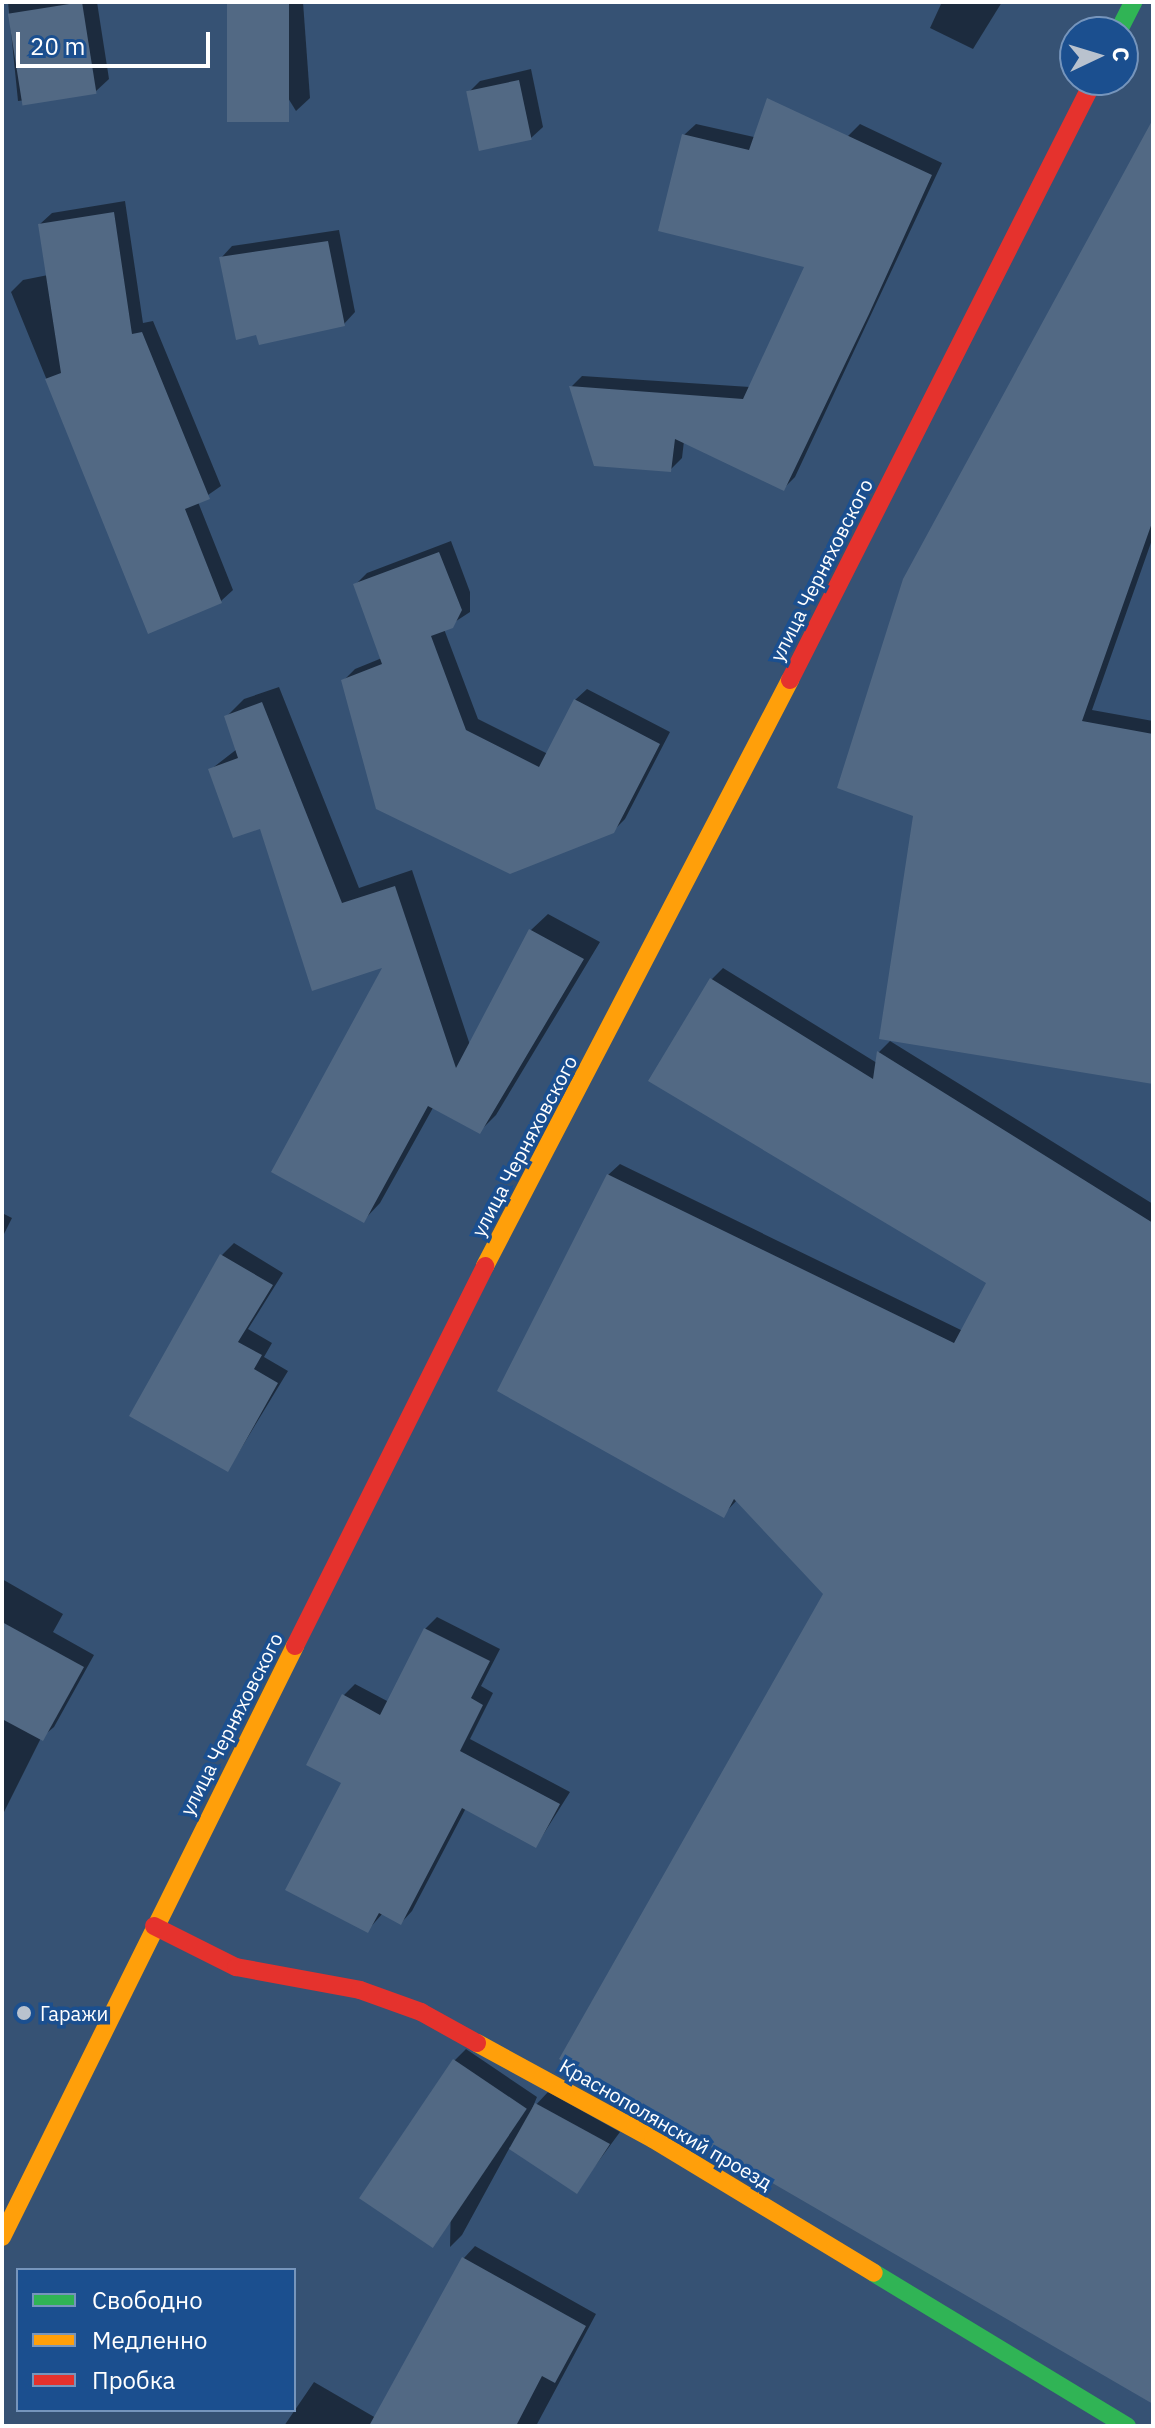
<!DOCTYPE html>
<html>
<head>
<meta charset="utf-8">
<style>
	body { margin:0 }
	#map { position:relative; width:1155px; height:2428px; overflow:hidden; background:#365274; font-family:"IBM Plex Sans",sans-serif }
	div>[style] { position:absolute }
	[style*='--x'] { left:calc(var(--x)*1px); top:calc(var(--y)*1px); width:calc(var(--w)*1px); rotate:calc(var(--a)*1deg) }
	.shadow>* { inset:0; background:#0007 }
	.building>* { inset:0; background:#526984; transform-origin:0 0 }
	.fast>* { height:18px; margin:-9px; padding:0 9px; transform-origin:9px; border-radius:9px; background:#30b455 }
	.slow>* { height:18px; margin:-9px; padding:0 9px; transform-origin:9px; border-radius:9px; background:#ff9f0a }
	.jam>* { height:18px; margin:-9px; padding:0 9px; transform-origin:9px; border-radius:9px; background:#e5322d }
	.dots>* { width:22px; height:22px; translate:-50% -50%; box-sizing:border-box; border:4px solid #1b4f8f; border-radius:50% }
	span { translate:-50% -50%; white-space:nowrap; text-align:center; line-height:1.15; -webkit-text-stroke:7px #1b4f8f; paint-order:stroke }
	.street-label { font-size:20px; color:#fff }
	.poi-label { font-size:20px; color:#fff }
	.left { translate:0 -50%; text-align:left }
	.frame { position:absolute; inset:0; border:4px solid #fff; pointer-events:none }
	.legend { position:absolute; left:16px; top:2268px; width:280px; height:144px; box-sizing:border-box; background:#1b4f8f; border:2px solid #7695bc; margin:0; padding:10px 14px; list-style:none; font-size:24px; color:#fff }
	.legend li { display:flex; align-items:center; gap:16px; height:40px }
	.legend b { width:40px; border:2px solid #7695bc }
	.north { position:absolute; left:1059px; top:16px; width:80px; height:80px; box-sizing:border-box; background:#1b4f8f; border:2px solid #7695bc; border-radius:50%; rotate:86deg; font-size:22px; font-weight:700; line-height:32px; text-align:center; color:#fff }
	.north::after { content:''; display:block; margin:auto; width:28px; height:36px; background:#b9c2ce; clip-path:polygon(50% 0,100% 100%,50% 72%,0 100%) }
	.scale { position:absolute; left:16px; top:32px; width:194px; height:36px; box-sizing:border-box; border:4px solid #fff; border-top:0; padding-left:10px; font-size:24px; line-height:28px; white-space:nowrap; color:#fff; -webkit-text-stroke:6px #1b4f8f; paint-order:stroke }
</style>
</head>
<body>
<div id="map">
	<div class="shadow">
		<div style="clip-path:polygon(8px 2px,97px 2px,109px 79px,95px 92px,18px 101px)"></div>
		<div style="clip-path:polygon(229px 2px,303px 2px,310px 98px,296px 111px)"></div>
		<div style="clip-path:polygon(942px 2px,1002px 2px,973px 49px,930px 28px)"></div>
		<div style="clip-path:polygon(531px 69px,543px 127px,531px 138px,468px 93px,480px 81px)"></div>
		<div style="clip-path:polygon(1153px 123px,1153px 537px,1092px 710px,1153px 721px,1153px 1082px,881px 1038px)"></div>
		<div style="clip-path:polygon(696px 124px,794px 146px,761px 254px,684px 135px)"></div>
		<div style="clip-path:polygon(860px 124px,942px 163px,795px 477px,783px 489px,684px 441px,682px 458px,670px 470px,571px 387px,582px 376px,750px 387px,807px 266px,848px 136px)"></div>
		<div style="clip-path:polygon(125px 201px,143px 323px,153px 321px,221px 486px,198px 502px,233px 590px,221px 601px,149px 631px,11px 292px,23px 280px,48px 275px,40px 224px,52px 213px)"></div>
		<div style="clip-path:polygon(339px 230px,355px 312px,344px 324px,221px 258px,232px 246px)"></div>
		<div style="clip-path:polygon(451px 541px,470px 592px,470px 612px,444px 629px,478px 719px,548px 754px,575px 700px,587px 689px,670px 732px,625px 819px,613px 831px,343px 681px,355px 669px,382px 658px,355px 585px,367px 573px)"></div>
		<div style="clip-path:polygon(279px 687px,359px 888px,412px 870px,470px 1045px,531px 930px,548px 914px,600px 942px,496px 1115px,479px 1132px,434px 1106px,380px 1203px,364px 1220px,386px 964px,210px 770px,237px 749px,227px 716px,244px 699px)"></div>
		<div style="clip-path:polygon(723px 968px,877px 1063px,879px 1052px,890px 1041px,1153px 1204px,1153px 2401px,825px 1594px,738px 1499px,723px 1515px,608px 1175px,620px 1164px,963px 1331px,989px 1282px,711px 980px)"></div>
		<div style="clip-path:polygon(2px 1213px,12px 1218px,2px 1238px)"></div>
		<div style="clip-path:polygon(234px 1243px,283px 1273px,248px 1329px,272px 1343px,264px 1357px,288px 1371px,228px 1470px,132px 1415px,222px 1255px)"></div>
		<div style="clip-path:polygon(2px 1579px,63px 1614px,53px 1632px,94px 1655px,54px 1727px,41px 1738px,2px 1816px)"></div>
		<div style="clip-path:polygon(437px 1617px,500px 1649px,481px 1686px,493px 1693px,470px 1739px,570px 1792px,536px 1846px,466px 1808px,412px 1911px,401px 1923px,383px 1913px,368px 1930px,344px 1783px,343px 1696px,355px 1684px,389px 1702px,425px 1629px)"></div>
		<div style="clip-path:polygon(466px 2049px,537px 2097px,532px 2109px,548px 2092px,620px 2132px,576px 2192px,510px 2147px,462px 2235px,450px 2247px,454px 2061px)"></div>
		<div style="clip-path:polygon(475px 2246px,596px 2314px,536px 2426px,284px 2426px,314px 2382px,376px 2418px,464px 2258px)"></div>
	</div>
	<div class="building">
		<div style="left:82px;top:2px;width:93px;height:75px;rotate:81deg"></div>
		<div style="left:227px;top:2px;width:62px;height:120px"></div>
		<div style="left:519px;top:80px;width:61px;height:54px;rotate:78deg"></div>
		<div style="clip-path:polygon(767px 98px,932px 175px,869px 314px,784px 491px,675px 439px,671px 472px,594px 466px,569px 386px,743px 399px,804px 267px,658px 231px,682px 134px,749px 150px)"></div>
		<div style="clip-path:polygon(1153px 119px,1153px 520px,1082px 721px,1153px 734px,1153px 1084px,879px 1039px,913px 816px,837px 788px,903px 579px)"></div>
		<div style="clip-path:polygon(114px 212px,132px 334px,142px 332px,210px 499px,185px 509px,222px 603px,148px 634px,45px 379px,61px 373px,38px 224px)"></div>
		<div style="clip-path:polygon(328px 241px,345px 326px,259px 345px,256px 335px,236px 340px,219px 257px)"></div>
		<div style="clip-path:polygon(439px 552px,462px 610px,453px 628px,431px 636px,466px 730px,539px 767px,574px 699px,660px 744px,614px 833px,510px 874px,376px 809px,341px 680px,382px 664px,353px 584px)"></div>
		<div style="clip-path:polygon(262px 702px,342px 903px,395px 886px,456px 1068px,529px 929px,584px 959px,480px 1134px,428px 1106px,364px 1223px,271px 1172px,382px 968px,312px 991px,260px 829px,233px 838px,208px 769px,238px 758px,224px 716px)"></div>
		<div style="clip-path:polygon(710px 978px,873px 1079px,877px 1051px,1153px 1223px,1153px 2404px,559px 2059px,823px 1594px,734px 1499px,724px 1518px,497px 1391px,607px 1174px,954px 1343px,986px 1283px,648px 1081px)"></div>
		<div style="clip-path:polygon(220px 1254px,273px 1285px,238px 1342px,262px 1355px,254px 1369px,278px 1383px,228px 1472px,129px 1416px)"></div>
		<div style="clip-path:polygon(2px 1622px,84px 1667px,43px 1741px,2px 1719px)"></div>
		<div style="clip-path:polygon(424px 1628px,490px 1661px,471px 1698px,483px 1705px,460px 1751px,560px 1804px,536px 1848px,462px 1808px,401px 1925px,379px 1913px,368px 1933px,285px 1890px,341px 1783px,306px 1765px,342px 1694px,380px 1715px)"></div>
		<div style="left:453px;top:2059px;width:89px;height:168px;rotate:34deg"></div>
		<div style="clip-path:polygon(535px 2103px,610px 2144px,577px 2194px,509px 2149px)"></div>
		<div style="clip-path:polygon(462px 2257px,586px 2326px,555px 2383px,542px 2376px,516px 2426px,369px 2426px)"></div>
	</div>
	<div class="fast">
		<div style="--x:1118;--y:32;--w:34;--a:-63"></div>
		<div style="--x:874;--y:2273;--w:296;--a:31.2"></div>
	</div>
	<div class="slow">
		<div style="--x:485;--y:1266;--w:661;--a:-62.5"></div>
		<div style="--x:477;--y:2043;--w:200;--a:28.6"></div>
		<div style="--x:653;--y:2139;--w:258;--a:31.2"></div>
		<div style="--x:2;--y:2237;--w:660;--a:-63.63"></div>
	</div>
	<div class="jam">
		<div style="--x:790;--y:680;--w:673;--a:-63.13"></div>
		<div style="--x:295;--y:1646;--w:425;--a:-63.4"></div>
		<div style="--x:154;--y:1926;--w:92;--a:26.6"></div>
		<div style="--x:236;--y:1967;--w:126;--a:10.5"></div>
		<div style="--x:360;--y:1990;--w:65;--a:19.8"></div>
		<div style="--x:421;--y:2012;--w:64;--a:29"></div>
	</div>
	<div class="dots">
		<div style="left:24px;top:2013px;background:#b9c2ce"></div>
	</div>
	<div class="street-label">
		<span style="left:821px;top:570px;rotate:-63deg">улица Черняховского</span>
		<span style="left:524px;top:1146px;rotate:-62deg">улица Черняховского</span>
		<span style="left:231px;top:1724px;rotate:-63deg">улица Черняховского</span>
		<span style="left:666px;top:2124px;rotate:30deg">Краснополянский проезд</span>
	</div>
	<div class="poi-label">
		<span class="left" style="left:40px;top:2013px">Гаражи</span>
	</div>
	<div class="frame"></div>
	<ul class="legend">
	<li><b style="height:10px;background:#30b455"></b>Свободно</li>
	<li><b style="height:10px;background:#ff9f0a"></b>Медленно</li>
	<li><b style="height:10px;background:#e5322d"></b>Пробка</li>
	</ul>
	<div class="north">С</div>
	<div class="scale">20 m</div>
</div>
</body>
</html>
